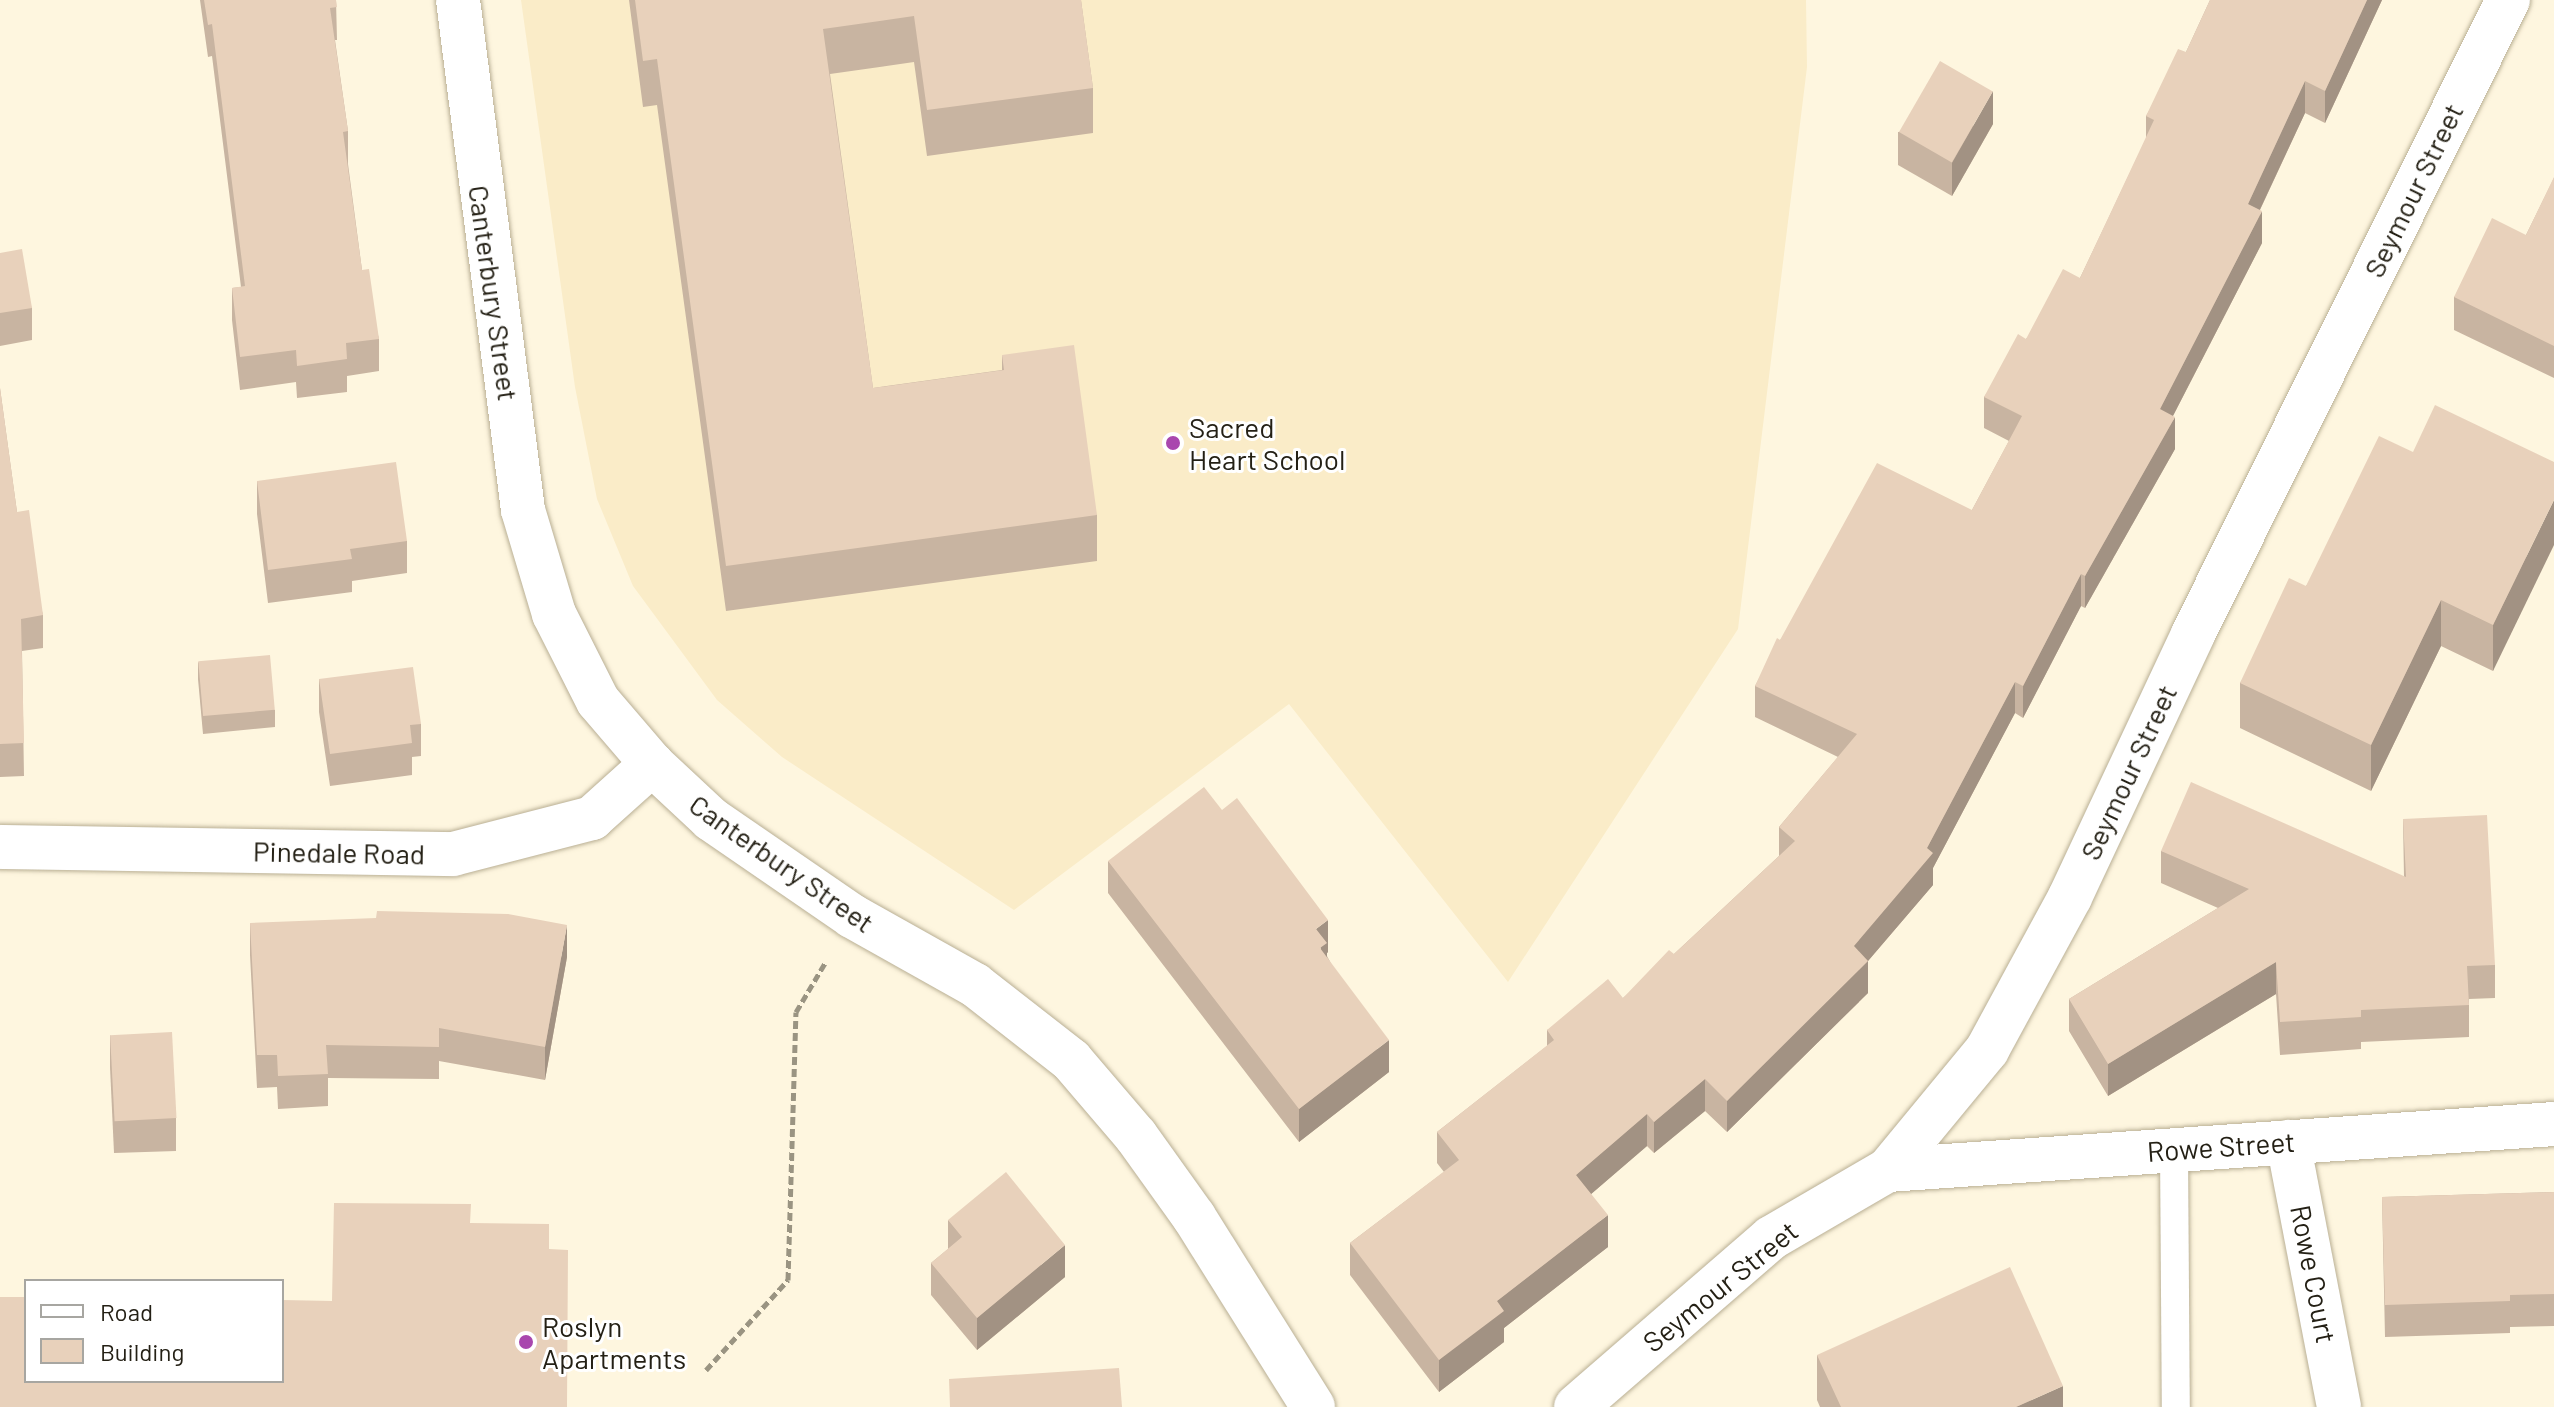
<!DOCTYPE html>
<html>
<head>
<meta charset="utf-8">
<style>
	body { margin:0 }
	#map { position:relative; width:2554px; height:1407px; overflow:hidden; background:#fef6df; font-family:Barlow,sans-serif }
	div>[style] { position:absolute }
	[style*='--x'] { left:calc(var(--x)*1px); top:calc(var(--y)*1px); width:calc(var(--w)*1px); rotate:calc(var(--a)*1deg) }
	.built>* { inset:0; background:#faecc8 }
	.path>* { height:5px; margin-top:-2.5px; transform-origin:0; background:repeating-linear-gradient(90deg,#9a9482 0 8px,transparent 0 12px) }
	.roads { filter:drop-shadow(0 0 2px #b9af94) drop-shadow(0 0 2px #b9af94) }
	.service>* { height:28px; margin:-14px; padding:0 14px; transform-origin:14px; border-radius:14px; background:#fff }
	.minor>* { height:44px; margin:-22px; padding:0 22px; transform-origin:22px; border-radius:22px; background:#fff }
	.tertiary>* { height:44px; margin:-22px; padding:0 22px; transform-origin:22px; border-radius:22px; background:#fff }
	.wall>* { inset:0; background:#c8b4a1 }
	.shaded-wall>* { inset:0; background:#a29283 }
	.building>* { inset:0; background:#e8d1bb; transform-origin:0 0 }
	.dots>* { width:22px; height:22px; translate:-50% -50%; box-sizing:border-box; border:4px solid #fff; border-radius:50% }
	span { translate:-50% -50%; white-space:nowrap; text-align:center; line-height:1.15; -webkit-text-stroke:6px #fff; paint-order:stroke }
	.street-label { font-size:28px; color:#242015 }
	.poi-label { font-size:28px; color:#242015 }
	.left { translate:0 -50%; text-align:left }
	.legend { position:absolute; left:24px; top:1279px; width:260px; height:104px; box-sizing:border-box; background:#fff; border:2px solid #a7a6a1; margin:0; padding:10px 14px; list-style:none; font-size:24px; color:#242015 }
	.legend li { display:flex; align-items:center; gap:16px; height:40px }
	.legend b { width:40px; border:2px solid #a7a6a1 }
</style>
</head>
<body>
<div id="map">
	<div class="built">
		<div style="clip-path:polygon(521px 0,1806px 0,1807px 67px,1738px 629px,1508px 982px,1289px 704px,1014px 910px,782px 757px,717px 700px,633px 586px,597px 499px,575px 387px)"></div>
	</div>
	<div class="path">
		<div style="--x:706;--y:1370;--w:122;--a:-47.7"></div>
		<div style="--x:788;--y:1280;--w:268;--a:-88.3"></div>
		<div style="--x:796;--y:1012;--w:57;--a:-59.4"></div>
	</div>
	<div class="roads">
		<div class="service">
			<div style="--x:2174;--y:1149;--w:258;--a:89.6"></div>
		</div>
		<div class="minor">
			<div style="--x:0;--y:847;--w:453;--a:0.9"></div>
			<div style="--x:453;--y:854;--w:144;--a:-14.5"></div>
			<div style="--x:592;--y:818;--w:81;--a:-42"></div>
			<div style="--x:2288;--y:1142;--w:270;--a:79.1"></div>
			<div style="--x:1888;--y:1170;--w:156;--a:-50.5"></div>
			<div style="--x:1987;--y:1050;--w:174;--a:-61.5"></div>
			<div style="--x:2070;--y:897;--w:290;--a:-64.9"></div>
			<div style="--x:2193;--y:634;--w:708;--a:-63.58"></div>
		</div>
		<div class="tertiary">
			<div style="--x:458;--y:0;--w:514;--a:82.74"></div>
			<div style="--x:523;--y:510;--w:109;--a:73.4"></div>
			<div style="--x:554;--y:614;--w:97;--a:63.2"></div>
			<div style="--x:598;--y:701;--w:83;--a:49.4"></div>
			<div style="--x:652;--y:764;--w:81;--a:43"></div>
			<div style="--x:711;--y:819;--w:171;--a:34.5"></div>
			<div style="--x:852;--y:916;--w:141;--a:29.3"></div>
			<div style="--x:975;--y:985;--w:122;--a:38"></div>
			<div style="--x:1071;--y:1060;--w:100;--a:49.5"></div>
			<div style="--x:1136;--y:1136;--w:100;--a:54.4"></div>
			<div style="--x:1194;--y:1217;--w:224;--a:57.9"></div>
			<div style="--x:1576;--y:1407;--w:258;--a:-40.9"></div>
			<div style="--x:1771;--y:1238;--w:135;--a:-30.2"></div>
			<div style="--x:1888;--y:1170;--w:668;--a:-3.95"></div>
		</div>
	</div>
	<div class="wall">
		<div style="clip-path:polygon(200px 0,336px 0,337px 40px,335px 40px,348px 131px,348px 164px,362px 270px,379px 339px,379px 371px,347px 376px,347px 392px,297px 398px,296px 382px,240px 390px,232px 320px,232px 288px,241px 287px,212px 56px,208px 57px)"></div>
		<div style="clip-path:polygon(629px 0,1081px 0,1093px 88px,1093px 133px,927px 156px,914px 62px,830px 74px,873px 388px,1002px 370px,1002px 355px,1097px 515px,1097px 561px,726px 611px,657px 105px,643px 107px)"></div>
		<div style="clip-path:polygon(2210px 0,2382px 0,2325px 123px,2305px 113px,2260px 210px,2262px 243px,2173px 416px,2175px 449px,2085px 608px,2081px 606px,2023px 718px,2015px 713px,1933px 868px,1933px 885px,1868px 961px,1868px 993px,1727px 1132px,1705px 1111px,1654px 1153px,1647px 1146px,1591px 1194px,1608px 1247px,1504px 1328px,1504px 1342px,1439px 1392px,1350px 1275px,1350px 1243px,1444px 1172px,1437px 1163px,1437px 1132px,1547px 1046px,1547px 1030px,1623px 998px,1674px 954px,1779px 856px,1779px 827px,1838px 757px,1755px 717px,1755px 686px,1780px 640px,1972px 510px,2009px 441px,1984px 428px,1984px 397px,2026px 339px,2080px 278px,2146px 139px,2146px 116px,2186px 52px)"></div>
		<div style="clip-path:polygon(1993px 124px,1952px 196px,1898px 165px,1898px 132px)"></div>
		<div style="clip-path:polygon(2554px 178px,2554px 378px,2454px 330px,2454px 297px,2526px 235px)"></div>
		<div style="clip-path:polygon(0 253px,32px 308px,32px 340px,0 346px)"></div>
		<div style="clip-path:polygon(0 388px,17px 512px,43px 615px,43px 648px,22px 651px,24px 776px,0 777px)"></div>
		<div style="clip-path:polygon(2413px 452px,2554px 462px,2493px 671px,2441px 646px,2371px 791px,2240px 728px,2240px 683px,2306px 586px)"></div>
		<div style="clip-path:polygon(257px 481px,407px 541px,407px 573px,352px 581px,352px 592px,268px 603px,257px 514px)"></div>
		<div style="clip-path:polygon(198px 662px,275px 710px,275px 727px,203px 734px,198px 679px)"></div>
		<div style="clip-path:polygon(319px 679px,421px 724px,421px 756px,412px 757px,412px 775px,330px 786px,319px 712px)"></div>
		<div style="clip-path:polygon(2403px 819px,2495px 965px,2495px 998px,2469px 999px,2469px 1037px,2361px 1042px,2361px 1049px,2280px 1055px,2276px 994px,2108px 1096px,2069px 1031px,2069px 999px,2218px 908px,2161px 883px,2161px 851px,2404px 877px)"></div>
		<div style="clip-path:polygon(1108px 861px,1328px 952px,1327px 953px,1327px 956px,1389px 1072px,1299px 1142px,1108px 893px)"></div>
		<div style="clip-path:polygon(250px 923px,567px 957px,545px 1080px,439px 1061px,439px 1079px,328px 1078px,328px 1106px,278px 1109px,277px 1087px,257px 1088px,250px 955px)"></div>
		<div style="clip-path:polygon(110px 1035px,176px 1118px,176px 1151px,114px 1153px,110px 1067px)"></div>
		<div style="clip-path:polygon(2554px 1192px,2554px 1326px,2510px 1327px,2510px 1333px,2385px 1337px,2382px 1197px)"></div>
		<div style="clip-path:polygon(948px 1220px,1065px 1277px,977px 1350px,931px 1295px,931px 1263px,948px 1249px)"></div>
		<div style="clip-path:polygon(1817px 1355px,2063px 1407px,1820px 1407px,1817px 1400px)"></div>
	</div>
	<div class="shaded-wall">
		<div style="clip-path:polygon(2367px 0,2382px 0,2325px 123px,2325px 91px)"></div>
		<div style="clip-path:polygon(2305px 81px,2305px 113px,2248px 235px,2248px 204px)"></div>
		<div style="clip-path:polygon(1993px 91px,1993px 124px,1952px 196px,1952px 163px)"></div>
		<div style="clip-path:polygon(2262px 211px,2262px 243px,2160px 441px,2160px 409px)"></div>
		<div style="clip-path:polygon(2175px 417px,2175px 449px,2085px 608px,2085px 576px)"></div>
		<div style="clip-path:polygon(2554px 500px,2554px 545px,2493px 671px,2493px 625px)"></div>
		<div style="clip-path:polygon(2081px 574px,2081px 606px,2023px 718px,2023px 686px)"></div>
		<div style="clip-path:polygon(2441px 600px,2441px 646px,2371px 791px,2371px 745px)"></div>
		<div style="clip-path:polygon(2015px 682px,2015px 713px,1933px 868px,1933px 885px,1868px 961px,1868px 993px,1727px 1132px,1727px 1101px,1927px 848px)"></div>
		<div style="clip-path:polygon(1328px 920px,1328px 952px,1327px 953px,1327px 975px,1316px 929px)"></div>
		<div style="clip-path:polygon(567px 925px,567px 957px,545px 1080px,545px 1047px)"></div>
		<div style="clip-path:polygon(2276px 962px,2276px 994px,2108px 1096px,2108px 1064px)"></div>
		<div style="clip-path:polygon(1389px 1040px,1389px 1072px,1299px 1142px,1299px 1109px)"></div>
		<div style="clip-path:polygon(1705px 1079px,1705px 1111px,1654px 1153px,1654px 1122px)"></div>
		<div style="clip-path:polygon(1647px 1114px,1647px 1146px,1576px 1207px,1576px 1175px)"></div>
		<div style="clip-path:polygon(1608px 1215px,1608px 1247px,1504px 1328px,1504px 1342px,1439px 1392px,1439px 1360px,1497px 1301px)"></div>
		<div style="clip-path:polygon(1065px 1245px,1065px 1277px,977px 1350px,977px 1318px)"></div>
		<div style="clip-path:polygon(2063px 1386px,2063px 1407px,2016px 1407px)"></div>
	</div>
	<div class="building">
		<div style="clip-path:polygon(204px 0,336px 0,337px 7px,330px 8px,348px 131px,343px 132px,362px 270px,369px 269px,379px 339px,346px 343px,347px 359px,297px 366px,296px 350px,240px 357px,232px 288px,245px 286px,212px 24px,208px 25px)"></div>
		<div style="clip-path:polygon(635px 0,1081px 0,1093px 88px,927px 110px,914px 16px,823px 29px,873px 388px,1004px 370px,1002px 355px,1074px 345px,1097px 515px,726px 566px,657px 59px,643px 61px)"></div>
		<div style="clip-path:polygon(2210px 0,2367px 0,2325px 91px,2305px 81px,2248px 204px,2262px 211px,2160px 409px,2175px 417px,2085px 576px,2081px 574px,2023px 686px,2015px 682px,1927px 848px,1933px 853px,1854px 946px,1868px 961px,1727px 1101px,1705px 1079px,1654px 1122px,1647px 1114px,1576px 1175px,1608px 1215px,1497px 1301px,1504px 1311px,1439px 1360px,1350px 1243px,1459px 1160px,1437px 1132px,1554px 1040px,1547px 1030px,1608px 979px,1623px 998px,1669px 950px,1674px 954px,1795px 841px,1779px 827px,1857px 734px,1755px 686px,1777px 638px,1780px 640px,1877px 463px,1972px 510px,2022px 416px,1984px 397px,2018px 334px,2026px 339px,2063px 269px,2080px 278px,2154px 120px,2146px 116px,2178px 49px,2186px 52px)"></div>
		<div style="left:1940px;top:61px;width:61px;height:82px;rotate:30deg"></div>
		<div style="clip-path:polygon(2554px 177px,2554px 346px,2454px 297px,2492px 218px,2526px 235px)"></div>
		<div style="clip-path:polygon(22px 249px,32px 308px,0 313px,0 253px)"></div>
		<div style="clip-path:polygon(0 388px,17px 512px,29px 510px,43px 615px,21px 619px,24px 743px,0 744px)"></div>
		<div style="clip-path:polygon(2435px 405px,2554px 462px,2554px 500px,2493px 625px,2441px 600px,2371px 745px,2240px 683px,2289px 578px,2306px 586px,2379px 436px,2413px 452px)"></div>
		<div style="clip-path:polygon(396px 462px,407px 541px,350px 549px,352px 559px,268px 570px,257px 481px)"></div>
		<div style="left:270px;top:655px;width:55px;height:72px;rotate:85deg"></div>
		<div style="clip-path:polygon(413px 667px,421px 724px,410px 725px,412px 743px,330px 754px,319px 679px)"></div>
		<div style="clip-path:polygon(2191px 782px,2406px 877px,2403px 819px,2487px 815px,2495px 965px,2467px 966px,2469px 1005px,2361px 1010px,2361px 1017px,2280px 1022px,2276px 962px,2108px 1064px,2069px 999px,2249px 889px,2161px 851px)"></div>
		<div style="clip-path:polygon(1204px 787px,1222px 810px,1237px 798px,1328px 920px,1316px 929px,1327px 943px,1320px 948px,1389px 1040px,1299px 1109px,1108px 861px)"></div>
		<div style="clip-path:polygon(377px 911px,508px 914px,567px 925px,545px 1047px,439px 1028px,439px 1047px,326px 1045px,328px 1074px,278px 1076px,277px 1055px,257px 1055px,250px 923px,376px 918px)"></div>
		<div style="left:172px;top:1032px;width:86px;height:62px;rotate:87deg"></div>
		<div style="clip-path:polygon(1006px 1172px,1065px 1245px,977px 1318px,931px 1263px,962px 1237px,948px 1220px)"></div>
		<div style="clip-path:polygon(2554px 1192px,2554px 1294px,2510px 1295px,2510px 1301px,2385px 1305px,2382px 1197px)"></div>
		<div style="clip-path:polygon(334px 1203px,471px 1204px,470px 1223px,549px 1224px,549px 1249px,568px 1250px,567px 1407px,0 1407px,0 1297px,26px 1297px,26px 1381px,282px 1381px,282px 1300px,332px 1301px)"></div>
		<div style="clip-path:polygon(2010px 1267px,2063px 1386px,2016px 1407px,1841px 1407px,1817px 1355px)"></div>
		<div style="clip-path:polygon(1119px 1368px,1122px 1407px,950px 1407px,949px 1379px)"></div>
	</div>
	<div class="dots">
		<div style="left:1173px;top:443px;background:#a947ae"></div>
		<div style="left:526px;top:1342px;background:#a947ae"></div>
	</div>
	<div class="street-label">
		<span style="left:2413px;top:190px;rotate:-64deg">Seymour Street</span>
		<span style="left:494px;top:293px;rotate:82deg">Canterbury Street</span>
		<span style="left:2128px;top:772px;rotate:-65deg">Seymour Street</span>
		<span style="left:339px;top:852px;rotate:1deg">Pinedale Road</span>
		<span style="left:782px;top:863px;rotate:35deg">Canterbury Street</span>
		<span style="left:2221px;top:1146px;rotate:-4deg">Rowe Street</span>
		<span style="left:2314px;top:1274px;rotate:79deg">Rowe Court</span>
		<span style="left:1720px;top:1286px;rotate:-39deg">Seymour Street</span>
	</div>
	<div class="poi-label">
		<span class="left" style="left:1189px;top:443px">Sacred<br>Heart School</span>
		<span class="left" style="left:542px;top:1342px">Roslyn<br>Apartments</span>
	</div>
	<ul class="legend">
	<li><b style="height:10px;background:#fff"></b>Road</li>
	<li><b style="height:22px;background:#e8d1bb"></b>Building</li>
	</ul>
</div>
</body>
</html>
